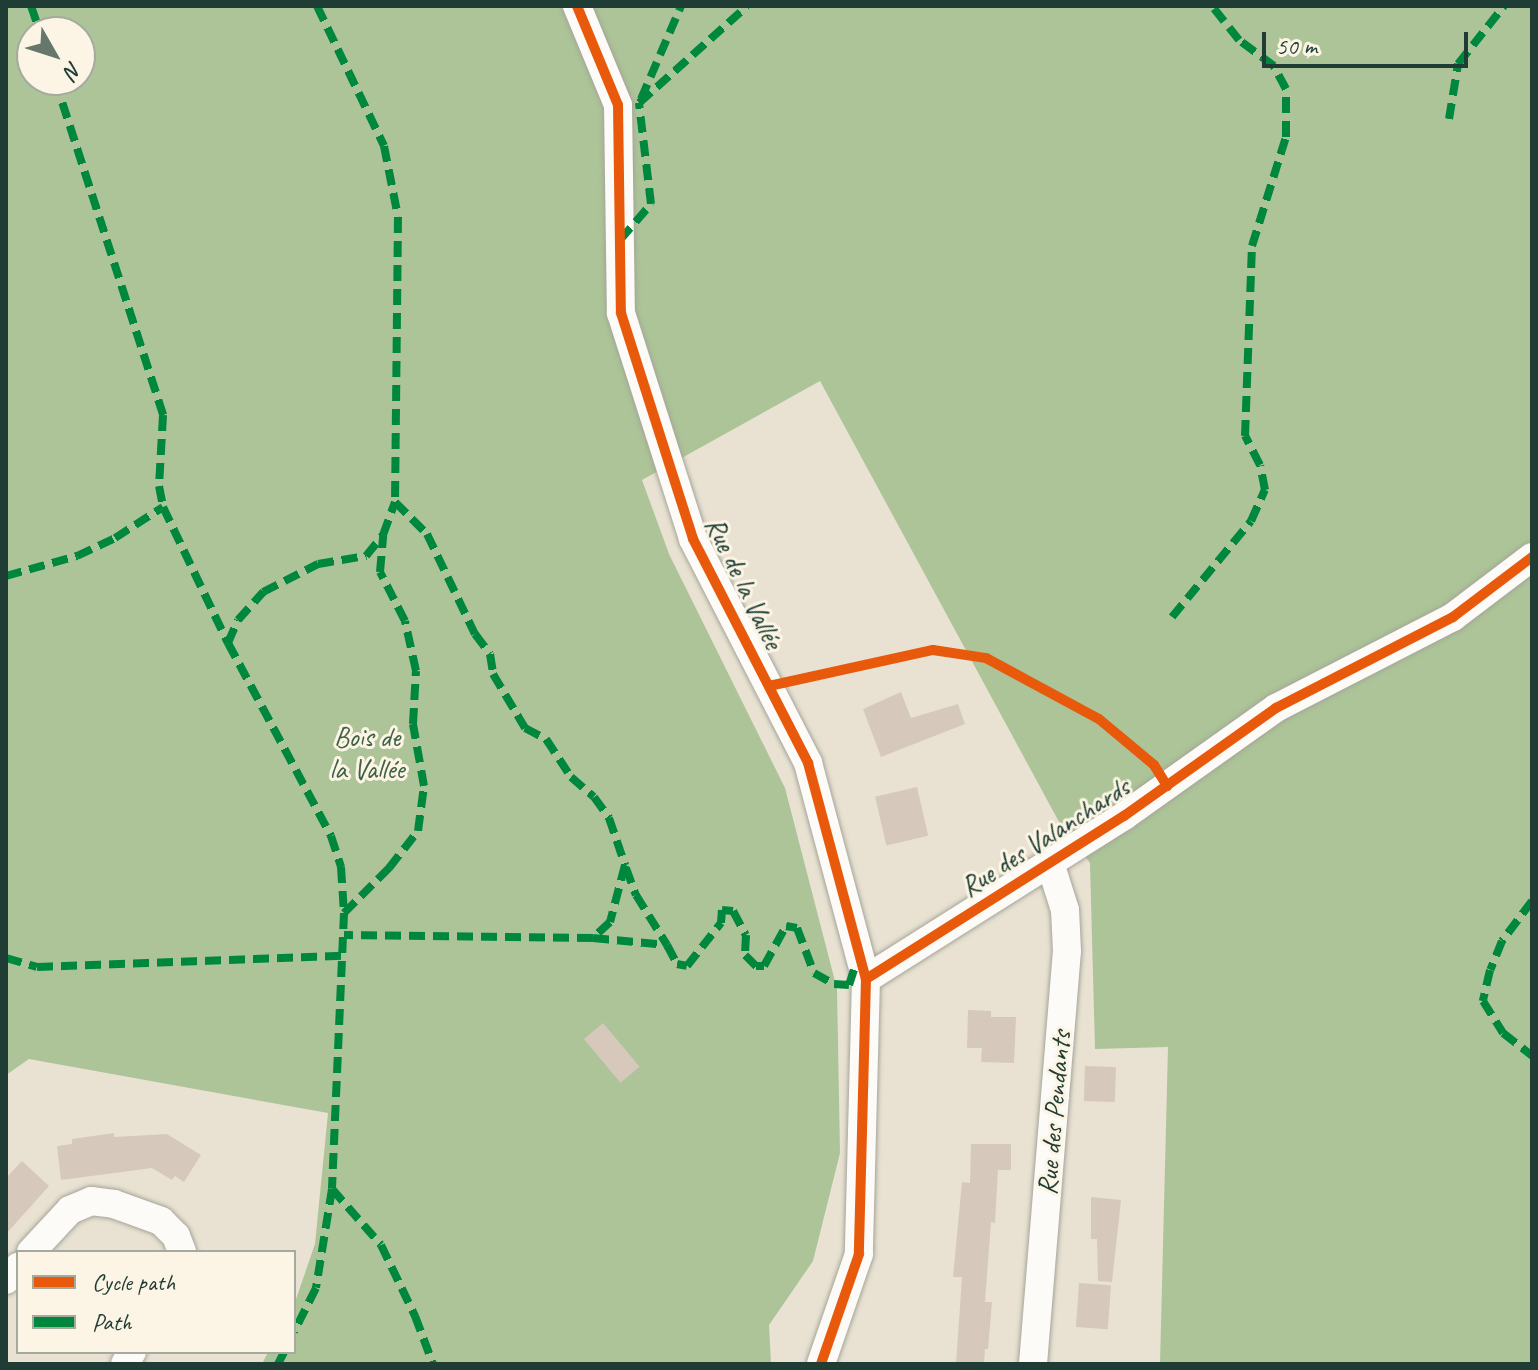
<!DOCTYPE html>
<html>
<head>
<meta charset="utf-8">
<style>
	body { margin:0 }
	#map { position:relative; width:1538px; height:1370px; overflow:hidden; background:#e9e2d2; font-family:Caveat,sans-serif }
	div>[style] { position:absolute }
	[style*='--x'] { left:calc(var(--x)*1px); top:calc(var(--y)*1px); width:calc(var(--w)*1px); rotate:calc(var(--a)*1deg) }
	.forest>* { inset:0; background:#acc497 }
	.building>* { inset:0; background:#d6c9bb; transform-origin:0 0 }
	.roads { filter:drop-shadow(0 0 2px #a5a59a) drop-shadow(0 0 2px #a5a59a) }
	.minor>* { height:28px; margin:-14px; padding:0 14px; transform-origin:14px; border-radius:14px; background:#fcfbf8 }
	.quiet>* { height:8px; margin-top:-4px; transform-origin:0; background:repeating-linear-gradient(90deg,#00873e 0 16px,transparent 0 24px) }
	.cycleway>* { height:10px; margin:-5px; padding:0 5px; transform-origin:5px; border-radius:5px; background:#e8590c }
	span { translate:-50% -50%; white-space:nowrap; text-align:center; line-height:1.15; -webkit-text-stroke:6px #fcf5e5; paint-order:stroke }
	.street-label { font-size:28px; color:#1f3d34 }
	.park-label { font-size:28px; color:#3e6044 }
	.frame { position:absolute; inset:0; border:8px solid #1f3d34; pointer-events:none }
	.legend { position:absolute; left:16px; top:1250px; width:280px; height:104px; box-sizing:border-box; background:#fcf5e5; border:2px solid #a4ab9e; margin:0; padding:10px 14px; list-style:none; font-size:24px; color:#1f3d34 }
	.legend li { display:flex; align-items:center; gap:16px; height:40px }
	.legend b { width:40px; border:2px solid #a4ab9e }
	.north { position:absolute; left:16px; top:16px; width:80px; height:80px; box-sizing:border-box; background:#fcf5e5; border:2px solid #a4ab9e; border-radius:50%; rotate:129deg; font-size:22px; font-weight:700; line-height:32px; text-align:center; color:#1f3d34 }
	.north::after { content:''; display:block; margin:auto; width:28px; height:36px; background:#66776b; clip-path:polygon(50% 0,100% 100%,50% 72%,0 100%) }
	.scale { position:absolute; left:1262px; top:32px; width:206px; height:36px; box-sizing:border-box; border:4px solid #1f3d34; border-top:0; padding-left:10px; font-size:24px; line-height:28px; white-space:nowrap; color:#1f3d34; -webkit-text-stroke:6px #fcf5e5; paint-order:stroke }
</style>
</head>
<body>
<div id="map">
	<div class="forest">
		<div style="clip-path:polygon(evenodd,6px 6px,1532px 6px,1532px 1364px,1160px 1364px,1168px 1047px,1095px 1049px,1090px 863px,1058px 820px,820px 381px,642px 480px,669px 554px,785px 788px,837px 989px,840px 1153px,813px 1261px,769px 1325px,771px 1364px,262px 1364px,268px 1352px,294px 1352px,294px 1305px,315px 1244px,328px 1113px,29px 1059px,6px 1075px,6px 6px,32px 32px,80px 32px,80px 80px,32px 80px,32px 32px)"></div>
	</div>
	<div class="building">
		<div style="clip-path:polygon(901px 692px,911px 718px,958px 704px,965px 724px,881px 757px,863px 709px)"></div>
		<div style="left:917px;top:787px;width:50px;height:43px;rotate:77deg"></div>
		<div style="clip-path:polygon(968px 1010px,991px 1011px,991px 1017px,1016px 1017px,1014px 1063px,981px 1062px,982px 1048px,967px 1048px)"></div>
		<div style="left:603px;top:1023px;width:57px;height:25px;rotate:50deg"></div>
		<div style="left:1085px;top:1066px;width:31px;height:35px;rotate:2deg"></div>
		<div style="clip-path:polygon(114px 1133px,114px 1137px,167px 1134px,201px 1155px,184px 1182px,175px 1176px,172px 1180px,152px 1168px,61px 1180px,57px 1146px,72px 1144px,72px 1139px)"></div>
		<div style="clip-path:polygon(971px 1144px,1011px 1144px,1011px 1170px,998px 1170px,995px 1223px,991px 1222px,985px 1302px,992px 1302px,988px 1349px,985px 1349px,984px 1364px,956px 1364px,962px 1277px,953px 1277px,962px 1182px,970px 1183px)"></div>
		<div style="clip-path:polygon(22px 1161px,49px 1186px,6px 1234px,6px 1178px)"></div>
		<div style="clip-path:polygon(1091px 1197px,1121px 1200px,1112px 1282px,1098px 1281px,1097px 1239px,1091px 1239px)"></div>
		<div style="left:1079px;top:1283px;width:32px;height:44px;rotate:4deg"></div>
	</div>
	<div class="roads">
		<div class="minor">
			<div style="--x:577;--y:6;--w:107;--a:67.5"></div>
			<div style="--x:618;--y:105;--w:208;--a:89.2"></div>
			<div style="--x:621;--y:313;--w:237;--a:72.3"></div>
			<div style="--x:693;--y:539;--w:252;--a:62.8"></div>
			<div style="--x:808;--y:763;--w:224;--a:75"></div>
			<div style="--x:866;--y:979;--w:275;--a:91.5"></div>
			<div style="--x:859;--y:1254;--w:116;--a:109.1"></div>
			<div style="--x:866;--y:979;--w:305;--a:-32.3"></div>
			<div style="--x:1124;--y:816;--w:186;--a:-35.4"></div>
			<div style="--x:1276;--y:708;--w:199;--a:-27.2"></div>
			<div style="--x:1453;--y:617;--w:99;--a:-37.2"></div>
			<div style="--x:31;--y:1252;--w:57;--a:-47.1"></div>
			<div style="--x:70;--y:1210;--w:23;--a:-23"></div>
			<div style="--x:91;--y:1201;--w:23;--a:7"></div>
			<div style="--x:114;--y:1204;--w:50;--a:19.9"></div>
			<div style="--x:161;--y:1221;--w:21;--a:45"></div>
			<div style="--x:176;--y:1236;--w:17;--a:69"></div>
			<div style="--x:6;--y:1280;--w:18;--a:-47"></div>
			<div style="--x:125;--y:1364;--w:14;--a:-60"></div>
			<div style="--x:1033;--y:1364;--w:414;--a:-85.3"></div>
			<div style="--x:1067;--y:951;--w:41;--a:-92.8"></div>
			<div style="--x:1065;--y:910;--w:49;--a:-107.7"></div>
		</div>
	</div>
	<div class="quiet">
		<div style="--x:31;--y:6;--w:28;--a:71"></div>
		<div style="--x:317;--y:6;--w:155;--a:64.4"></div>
		<div style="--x:384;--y:146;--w:72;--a:78.8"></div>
		<div style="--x:398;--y:217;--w:285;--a:90.6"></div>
		<div style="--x:395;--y:502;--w:45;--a:45"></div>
		<div style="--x:427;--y:534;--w:111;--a:64.4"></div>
		<div style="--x:475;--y:634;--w:25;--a:53"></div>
		<div style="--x:490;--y:654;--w:20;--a:81"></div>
		<div style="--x:493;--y:674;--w:63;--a:59.3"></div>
		<div style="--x:525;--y:728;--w:24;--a:28"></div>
		<div style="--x:546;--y:739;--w:45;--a:56.7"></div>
		<div style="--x:571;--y:777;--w:30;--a:41"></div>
		<div style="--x:594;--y:797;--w:26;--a:54"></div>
		<div style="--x:609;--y:818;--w:50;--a:71.2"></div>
		<div style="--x:625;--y:865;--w:59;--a:104.7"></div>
		<div style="--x:610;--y:922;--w:23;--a:137"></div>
		<div style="--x:593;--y:938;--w:249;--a:-179.3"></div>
		<div style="--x:55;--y:80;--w:352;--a:72.1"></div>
		<div style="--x:163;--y:415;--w:71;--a:93.2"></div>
		<div style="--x:159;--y:486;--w:21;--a:79"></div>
		<div style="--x:163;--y:507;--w:151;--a:64.5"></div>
		<div style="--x:228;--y:643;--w:219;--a:61.9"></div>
		<div style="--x:331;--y:836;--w:33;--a:72"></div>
		<div style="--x:341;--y:867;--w:46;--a:86.3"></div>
		<div style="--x:344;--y:913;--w:276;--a:92.5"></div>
		<div style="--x:332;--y:1189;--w:100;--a:99.2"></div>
		<div style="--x:316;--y:1288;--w:49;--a:116.6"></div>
		<div style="--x:641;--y:99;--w:101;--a:-66.7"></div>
		<div style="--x:1449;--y:119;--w:56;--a:-80.7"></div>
		<div style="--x:1458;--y:64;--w:74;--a:-51.6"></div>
		<div style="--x:620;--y:240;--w:48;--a:-49.3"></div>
		<div style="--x:651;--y:204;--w:102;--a:-96.8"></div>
		<div style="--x:639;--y:103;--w:145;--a:-41.9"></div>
		<div style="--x:6;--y:576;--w:74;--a:-15.7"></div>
		<div style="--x:77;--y:556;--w:42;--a:-25.3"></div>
		<div style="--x:115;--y:538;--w:57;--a:-32.9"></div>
		<div style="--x:1172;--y:617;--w:124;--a:-50.5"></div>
		<div style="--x:1251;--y:521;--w:34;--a:-66"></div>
		<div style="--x:1265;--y:490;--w:25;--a:-101"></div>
		<div style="--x:1260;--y:465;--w:33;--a:-117"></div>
		<div style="--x:1245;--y:436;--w:190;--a:-87.9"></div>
		<div style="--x:1252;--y:246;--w:114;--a:-72.7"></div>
		<div style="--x:1286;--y:137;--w:48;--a:-90"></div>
		<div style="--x:1286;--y:89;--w:26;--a:-118"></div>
		<div style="--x:1274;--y:66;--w:44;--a:-143.4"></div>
		<div style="--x:1239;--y:40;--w:43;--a:-128.5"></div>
		<div style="--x:228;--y:643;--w:25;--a:-67"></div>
		<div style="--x:238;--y:620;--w:38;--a:-48"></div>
		<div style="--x:263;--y:592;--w:62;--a:-27"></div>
		<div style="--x:318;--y:564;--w:49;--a:-9.5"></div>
		<div style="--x:366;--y:556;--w:27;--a:-51"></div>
		<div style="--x:383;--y:535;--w:35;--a:-70"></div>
		<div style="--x:626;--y:868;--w:29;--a:70"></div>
		<div style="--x:636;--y:895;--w:59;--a:58.2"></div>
		<div style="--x:1532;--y:901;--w:50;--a:126.9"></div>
		<div style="--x:1502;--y:941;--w:31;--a:112"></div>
		<div style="--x:1490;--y:970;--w:32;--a:103"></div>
		<div style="--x:1483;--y:1001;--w:38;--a:58"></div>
		<div style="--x:1503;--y:1033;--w:37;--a:38"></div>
		<div style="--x:344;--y:913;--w:64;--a:-45"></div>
		<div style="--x:389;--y:868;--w:47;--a:-51.9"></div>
		<div style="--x:418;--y:831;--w:45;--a:-82.4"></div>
		<div style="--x:424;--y:786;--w:63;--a:-100.1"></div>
		<div style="--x:413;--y:724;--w:53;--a:-86.8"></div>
		<div style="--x:416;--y:671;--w:51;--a:-102.4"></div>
		<div style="--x:405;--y:621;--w:55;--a:-117"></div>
		<div style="--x:380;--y:572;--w:37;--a:-85"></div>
		<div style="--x:593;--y:938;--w:74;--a:5.4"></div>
		<div style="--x:667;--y:945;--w:21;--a:62"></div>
		<div style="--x:677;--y:964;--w:10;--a:11"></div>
		<div style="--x:687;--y:966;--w:55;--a:-51.7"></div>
		<div style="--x:721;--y:923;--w:13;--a:-86"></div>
		<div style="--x:722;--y:910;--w:11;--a:5"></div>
		<div style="--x:733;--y:911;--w:27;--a:62"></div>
		<div style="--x:746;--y:935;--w:20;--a:93"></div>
		<div style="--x:745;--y:955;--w:16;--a:45"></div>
		<div style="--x:756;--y:966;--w:8;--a:0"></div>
		<div style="--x:764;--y:966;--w:46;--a:-61.2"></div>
		<div style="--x:786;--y:926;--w:11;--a:10"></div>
		<div style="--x:797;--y:928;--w:48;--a:69.3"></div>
		<div style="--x:814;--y:973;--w:23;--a:29"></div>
		<div style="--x:834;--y:984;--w:15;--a:4"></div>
		<div style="--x:849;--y:985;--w:16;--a:-72"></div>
		<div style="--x:6;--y:958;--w:32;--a:16"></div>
		<div style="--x:37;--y:967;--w:306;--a:-2.1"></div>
		<div style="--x:332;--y:1189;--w:74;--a:48.8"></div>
		<div style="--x:381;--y:1245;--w:79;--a:64.4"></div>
		<div style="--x:415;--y:1316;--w:51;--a:69.4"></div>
		<div style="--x:278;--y:1364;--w:13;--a:-63"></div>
	</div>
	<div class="cycleway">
		<div style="--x:577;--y:6;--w:107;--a:67.5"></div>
		<div style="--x:618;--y:105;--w:208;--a:89.2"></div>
		<div style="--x:621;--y:313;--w:237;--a:72.3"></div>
		<div style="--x:693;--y:539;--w:252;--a:62.8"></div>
		<div style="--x:808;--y:763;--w:224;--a:75"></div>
		<div style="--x:866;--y:979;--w:275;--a:91.5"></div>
		<div style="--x:859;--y:1254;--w:116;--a:109.1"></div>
		<div style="--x:769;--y:686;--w:168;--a:-12.4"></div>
		<div style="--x:933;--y:650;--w:54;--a:8.6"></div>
		<div style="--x:986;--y:658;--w:128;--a:28.4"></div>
		<div style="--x:1099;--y:719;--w:72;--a:39.9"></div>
		<div style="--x:1154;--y:765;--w:25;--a:58"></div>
		<div style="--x:866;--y:979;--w:305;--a:-32.3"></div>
		<div style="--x:1124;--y:816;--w:186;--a:-35.4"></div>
		<div style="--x:1276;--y:708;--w:199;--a:-27.2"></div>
		<div style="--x:1453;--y:617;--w:99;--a:-37.2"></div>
	</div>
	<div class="street-label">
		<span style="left:744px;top:583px;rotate:64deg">Rue de la Vallée</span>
		<span style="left:1045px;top:837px;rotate:-33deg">Rue des Valanchards</span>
		<span style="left:1054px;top:1113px;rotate:-85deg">Rue des Pendants</span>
	</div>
	<div class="park-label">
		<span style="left:367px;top:753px">Bois de<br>la Vallée</span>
	</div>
	<div class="frame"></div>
	<ul class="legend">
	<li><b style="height:10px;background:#e8590c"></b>Cycle path</li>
	<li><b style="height:10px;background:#00873e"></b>Path</li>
	</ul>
	<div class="north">N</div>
	<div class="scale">50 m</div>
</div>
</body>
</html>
